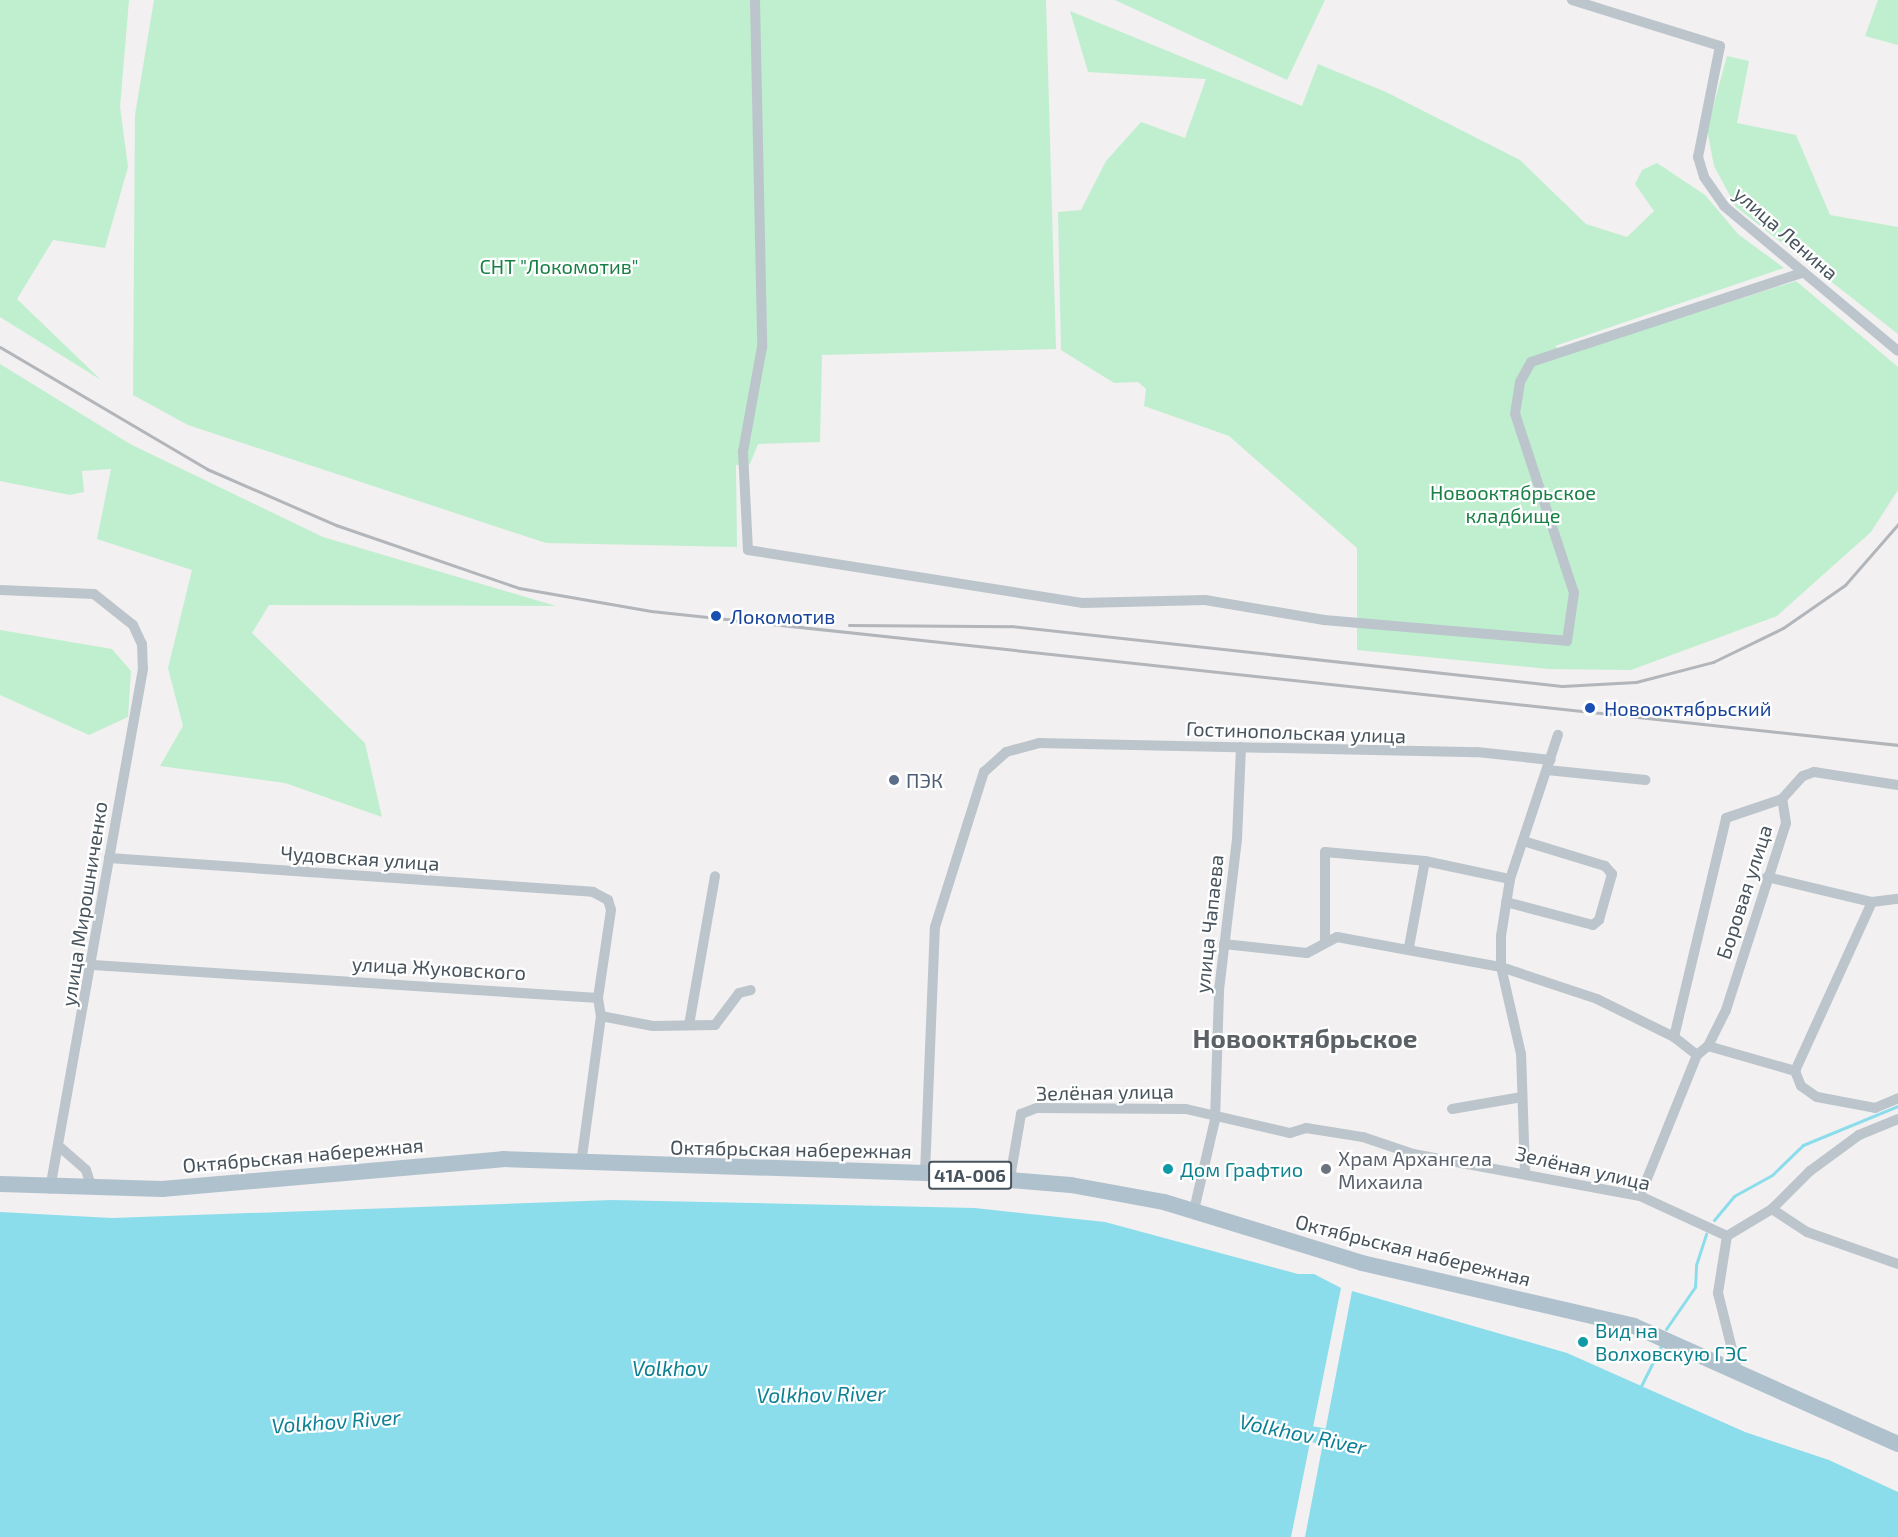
<!DOCTYPE html>
<html>
<head>
<meta charset="utf-8">
<style>
	body { margin:0 }
	#map { position:relative; width:1898px; height:1537px; overflow:hidden; background:#f2f0f0; font-family:"Exo 2",sans-serif }
	div>[style] { position:absolute }
	[style*='--x'] { left:calc(var(--x)*1px); top:calc(var(--y)*1px); width:calc(var(--w)*1px); rotate:calc(var(--a)*1deg) }
	.green>* { inset:0; background:#bfefcf }
	.water>* { inset:0; background:#8cddec }
	.stream>* { height:3px; margin:-1.5px; padding:0 1.5px; transform-origin:1.5px; border-radius:1.5px; background:#8cddec }
	.river>* { height:16px; margin:-8px; padding:0 8px; transform-origin:8px; border-radius:8px; background:#8cddec }
	.street>* { height:10px; margin:-5px; padding:0 5px; transform-origin:5px; border-radius:5px; background:#bcc5cc }
	.primary>* { height:16px; margin:-8px; padding:0 8px; transform-origin:8px; border-radius:8px; background:#b0c1ce }
	.rail>* { height:3px; margin:-1.5px; padding:0 1.5px; transform-origin:1.5px; border-radius:1.5px; background:#b2b5ba }
	.dots>* { width:16px; height:16px; translate:-50% -50%; box-sizing:border-box; border:3px solid #fff; border-radius:50% }
	span { translate:-50% -50%; white-space:nowrap; text-align:center; line-height:1.15; -webkit-text-stroke:4.5px #fff; paint-order:stroke }
	.shield-label span { padding:2px 4px; background:#fff; border:2px solid; border-radius:4px; -webkit-text-stroke-width:0 }
	.shield-label { font-size:18px; color:#48545d; font-weight:700 }
	.street-label { font-size:20px; color:#48545d }
	.park-label { font-size:20px; color:#187f45 }
	.transit-label { font-size:20px; color:#164399 }
	.left { translate:0 -50%; text-align:left }
	.service-label { font-size:20px; color:#4e5e75 }
	.worship-label { font-size:20px; color:#5b616d }
	.culture-label { font-size:20px; color:#0d838f }
	.water-label { font-size:21px; color:#0e8094; font-style:italic }
	.district-label { font-size:26px; color:#5c6165; font-weight:700 }
</style>
</head>
<body>
<div id="map">
	<div class="green">
		<div style="clip-path:polygon(0 0,129px 0,120px 107px,128px 167px,105px 248px,53px 240px,17px 299px,101px 380px,0 317px)"></div>
		<div style="clip-path:polygon(154px 0,1046px 0,1056px 349px,822px 355px,820px 442px,758px 444px,750px 464px,736px 465px,737px 547px,546px 543px,188px 425px,133px 395px,135px 115px)"></div>
		<div style="clip-path:polygon(1115px 0,1325px 0,1287px 80px)"></div>
		<div style="clip-path:polygon(1878px 0,1898px 0,1898px 45px,1865px 36px)"></div>
		<div style="clip-path:polygon(1070px 11px,1302px 106px,1318px 64px,1386px 92px,1520px 160px,1586px 224px,1627px 237px,1654px 211px,1635px 184px,1642px 170px,1657px 163px,1705px 195px,1738px 234px,1784px 268px,1555px 346px,1568px 354px,1796px 281px,1898px 367px,1898px 490px,1871px 532px,1777px 616px,1631px 670px,1548px 669px,1357px 650px,1357px 548px,1229px 436px,1144px 406px,1146px 389px,1138px 382px,1114px 383px,1061px 350px,1058px 212px,1081px 210px,1106px 161px,1141px 122px,1185px 138px,1206px 79px,1088px 72px)"></div>
		<div style="clip-path:polygon(1727px 56px,1749px 61px,1737px 123px,1796px 135px,1830px 215px,1898px 227px,1898px 334px,1736px 207px,1714px 166px,1707px 129px)"></div>
		<div style="clip-path:polygon(0 364px,130px 444px,323px 537px,556px 606px,269px 605px,252px 633px,365px 743px,382px 817px,285px 783px,160px 766px,183px 726px,168px 668px,192px 570px,97px 539px,111px 469px,82px 471px,84px 492px,70px 495px,0 481px)"></div>
		<div style="clip-path:polygon(0 630px,112px 649px,131px 671px,128px 717px,89px 735px,0 695px)"></div>
	</div>
	<div class="water">
		<div style="clip-path:polygon(612px 1200px,975px 1208px,1105px 1222px,1298px 1274px,1314px 1274px,1341px 1288px,1291px 1537px,0 1537px,0 1212px,112px 1218px)"></div>
		<div style="clip-path:polygon(1352px 1291px,1567px 1353px,1745px 1432px,1829px 1460px,1898px 1492px,1898px 1537px,1305px 1537px)"></div>
	</div>
	<div class="stream">
		<div style="--x:1714;--y:1220;--w:31;--a:-50"></div>
		<div style="--x:1734;--y:1196;--w:43;--a:-28.9"></div>
		<div style="--x:1772;--y:1175;--w:43;--a:-44.1"></div>
		<div style="--x:1803;--y:1145;--w:103;--a:-22.3"></div>
		<div style="--x:1666;--y:1329;--w:51;--a:-55.4"></div>
		<div style="--x:1695;--y:1287;--w:22;--a:-87"></div>
		<div style="--x:1696;--y:1265;--w:33;--a:-72"></div>
		<div style="--x:1641;--y:1386;--w:45;--a:-63.4"></div>
	</div>
	<div class="river">
		<div style="--x:1290;--y:1430;--w:55;--a:10.5"></div>
	</div>
	<div class="street">
		<div style="--x:755;--y:0;--w:347;--a:88.8"></div>
		<div style="--x:762;--y:347;--w:107;--a:100.3"></div>
		<div style="--x:743;--y:452;--w:98;--a:87.1"></div>
		<div style="--x:748;--y:550;--w:338;--a:9"></div>
		<div style="--x:1082;--y:603;--w:123;--a:-1.4"></div>
		<div style="--x:1205;--y:600;--w:121;--a:9.5"></div>
		<div style="--x:1324;--y:620;--w:244;--a:4.9"></div>
		<div style="--x:1567;--y:641;--w:49;--a:-81.7"></div>
		<div style="--x:1574;--y:593;--w:188;--a:-108.2"></div>
		<div style="--x:1515;--y:414;--w:32;--a:-81"></div>
		<div style="--x:1520;--y:382;--w:23;--a:-61"></div>
		<div style="--x:1531;--y:362;--w:285;--a:-18.2"></div>
		<div style="--x:1572;--y:0;--w:155;--a:17.3"></div>
		<div style="--x:1720;--y:46;--w:113;--a:101.2"></div>
		<div style="--x:1698;--y:157;--w:21;--a:73"></div>
		<div style="--x:1704;--y:177;--w:35;--a:55"></div>
		<div style="--x:1724;--y:206;--w:226;--a:39.8"></div>
		<div style="--x:0;--y:590;--w:94;--a:2.4"></div>
		<div style="--x:94;--y:594;--w:50;--a:38.5"></div>
		<div style="--x:133;--y:625;--w:21;--a:65"></div>
		<div style="--x:142;--y:644;--w:25;--a:88"></div>
		<div style="--x:143;--y:669;--w:528;--a:100.14"></div>
		<div style="--x:1547;--y:770;--w:99;--a:5.8"></div>
		<div style="--x:1782;--y:799;--w:31;--a:-48"></div>
		<div style="--x:1803;--y:776;--w:12;--a:-20"></div>
		<div style="--x:1814;--y:772;--w:85;--a:8.8"></div>
		<div style="--x:109;--y:858;--w:485;--a:4"></div>
		<div style="--x:593;--y:892;--w:17;--a:28"></div>
		<div style="--x:608;--y:900;--w:10;--a:73"></div>
		<div style="--x:611;--y:910;--w:89;--a:98.4"></div>
		<div style="--x:1767;--y:877;--w:108;--a:13.4"></div>
		<div style="--x:1872;--y:902;--w:26;--a:-7"></div>
		<div style="--x:1506;--y:902;--w:90;--a:14.8"></div>
		<div style="--x:1593;--y:925;--w:8;--a:-40"></div>
		<div style="--x:1599;--y:920;--w:48;--a:-74.2"></div>
		<div style="--x:1612;--y:874;--w:11;--a:-131"></div>
		<div style="--x:1605;--y:866;--w:86;--a:-163"></div>
		<div style="--x:1872;--y:902;--w:186;--a:114.5"></div>
		<div style="--x:1795;--y:1071;--w:16;--a:68"></div>
		<div style="--x:1801;--y:1086;--w:19;--a:35"></div>
		<div style="--x:1817;--y:1097;--w:59;--a:10.7"></div>
		<div style="--x:1875;--y:1108;--w:25;--a:-23"></div>
		<div style="--x:1325;--y:941;--w:89;--a:-90"></div>
		<div style="--x:1325;--y:852;--w:100;--a:5.1"></div>
		<div style="--x:1425;--y:861;--w:87;--a:12"></div>
		<div style="--x:1224;--y:944;--w:83;--a:6.2"></div>
		<div style="--x:1307;--y:953;--w:34;--a:-28"></div>
		<div style="--x:1337;--y:937;--w:167;--a:10.4"></div>
		<div style="--x:1501;--y:967;--w:101;--a:18.4"></div>
		<div style="--x:1597;--y:999;--w:86;--a:26.3"></div>
		<div style="--x:1674;--y:1037;--w:29;--a:38"></div>
		<div style="--x:1409;--y:947;--w:87;--a:-79.5"></div>
		<div style="--x:93;--y:965;--w:506;--a:3.74"></div>
		<div style="--x:598;--y:998;--w:18;--a:81"></div>
		<div style="--x:601;--y:1016;--w:53;--a:10.9"></div>
		<div style="--x:653;--y:1026;--w:62;--a:-0.9"></div>
		<div style="--x:715;--y:1025;--w:40;--a:-53"></div>
		<div style="--x:739;--y:993;--w:12;--a:-14"></div>
		<div style="--x:689;--y:1025;--w:151;--a:-80.1"></div>
		<div style="--x:1674;--y:1037;--w:225;--a:-76.6"></div>
		<div style="--x:1726;--y:818;--w:59;--a:-18.7"></div>
		<div style="--x:1708;--y:1046;--w:91;--a:16"></div>
		<div style="--x:1452;--y:1109;--w:71;--a:-9.7"></div>
		<div style="--x:61;--y:1148;--w:33;--a:41"></div>
		<div style="--x:86;--y:1170;--w:20;--a:72"></div>
		<div style="--x:581;--y:1164;--w:149;--a:-82.3"></div>
		<div style="--x:1525;--y:1172;--w:118;--a:-91.9"></div>
		<div style="--x:1521;--y:1054;--w:89;--a:-102.9"></div>
		<div style="--x:1501;--y:967;--w:31;--a:-90"></div>
		<div style="--x:1501;--y:936;--w:58;--a:-81"></div>
		<div style="--x:1510;--y:879;--w:152;--a:-71.6"></div>
		<div style="--x:925;--y:1173;--w:246;--a:-87.7"></div>
		<div style="--x:935;--y:927;--w:163;--a:-72.5"></div>
		<div style="--x:984;--y:772;--w:30;--a:-42"></div>
		<div style="--x:1006;--y:752;--w:34;--a:-15"></div>
		<div style="--x:1039;--y:743;--w:438;--a:1.2"></div>
		<div style="--x:1477;--y:752;--w:74;--a:6.2"></div>
		<div style="--x:1010;--y:1178;--w:65;--a:-80.2"></div>
		<div style="--x:1021;--y:1114;--w:17;--a:-21"></div>
		<div style="--x:1037;--y:1108;--w:149;--a:0.4"></div>
		<div style="--x:1186;--y:1109;--w:107;--a:13"></div>
		<div style="--x:1290;--y:1133;--w:17;--a:-17"></div>
		<div style="--x:1306;--y:1128;--w:58;--a:9"></div>
		<div style="--x:1363;--y:1137;--w:53;--a:18.8"></div>
		<div style="--x:1413;--y:1154;--w:231;--a:10.5"></div>
		<div style="--x:1640;--y:1196;--w:96;--a:24.7"></div>
		<div style="--x:1727;--y:1236;--w:52;--a:-31"></div>
		<div style="--x:1772;--y:1209;--w:42;--a:33.3"></div>
		<div style="--x:1807;--y:1232;--w:96;--a:19.4"></div>
		<div style="--x:1640;--y:1196;--w:152;--a:-68"></div>
		<div style="--x:1697;--y:1055;--w:14;--a:-39"></div>
		<div style="--x:1708;--y:1046;--w:40;--a:-63.4"></div>
		<div style="--x:1726;--y:1010;--w:196;--a:-72.2"></div>
		<div style="--x:1786;--y:823;--w:24;--a:-99"></div>
		<div style="--x:1772;--y:1209;--w:54;--a:-45"></div>
		<div style="--x:1810;--y:1171;--w:61;--a:-36.3"></div>
		<div style="--x:1859;--y:1135;--w:42;--a:-22.3"></div>
		<div style="--x:1194;--y:1210;--w:92;--a:-76.9"></div>
		<div style="--x:1215;--y:1120;--w:130;--a:-88.2"></div>
		<div style="--x:1219;--y:990;--w:152;--a:-83.2"></div>
		<div style="--x:1237;--y:839;--w:92;--a:-87.5"></div>
		<div style="--x:1727;--y:1236;--w:58;--a:99"></div>
		<div style="--x:1718;--y:1293;--w:78;--a:76"></div>
	</div>
	<div class="primary">
		<div style="--x:0;--y:1184;--w:162;--a:1.8"></div>
		<div style="--x:162;--y:1189;--w:342;--a:-5"></div>
		<div style="--x:503;--y:1159;--w:422;--a:1.9"></div>
		<div style="--x:925;--y:1173;--w:146;--a:4.7"></div>
		<div style="--x:1071;--y:1185;--w:95;--a:10.4"></div>
		<div style="--x:1164;--y:1202;--w:207;--a:17.1"></div>
		<div style="--x:1362;--y:1263;--w:279;--a:13"></div>
		<div style="--x:1634;--y:1326;--w:289;--a:24.1"></div>
	</div>
	<div class="rail">
		<div style="--x:0;--y:347;--w:240;--a:30.5"></div>
		<div style="--x:207;--y:469;--w:141;--a:23.5"></div>
		<div style="--x:336;--y:525;--w:194;--a:19"></div>
		<div style="--x:519;--y:588;--w:134;--a:9.9"></div>
		<div style="--x:651;--y:611;--w:1254;--a:6.13"></div>
		<div style="--x:849;--y:625;--w:162;--a:0.4"></div>
		<div style="--x:1011;--y:626;--w:554;--a:6.21"></div>
		<div style="--x:1562;--y:686;--w:74;--a:-3.1"></div>
		<div style="--x:1636;--y:682;--w:80;--a:-14.6"></div>
		<div style="--x:1713;--y:662;--w:78;--a:-25.9"></div>
		<div style="--x:1783;--y:628;--w:75;--a:-34.7"></div>
		<div style="--x:1845;--y:585;--w:81;--a:-49"></div>
	</div>
	<div class="dots">
		<div style="left:716px;top:616px;background:#1a4fb4"></div>
		<div style="left:1590px;top:708px;background:#1a4fb4"></div>
		<div style="left:894px;top:780px;background:#5c6f8a"></div>
		<div style="left:1168px;top:1169px;background:#0f9aa8"></div>
		<div style="left:1326px;top:1169px;background:#6b7280"></div>
		<div style="left:1583px;top:1342px;background:#0f9aa8"></div>
	</div>
	<div class="shield-label">
		<span style="left:970px;top:1175px">41А-006</span>
	</div>
	<div class="street-label">
		<span style="left:1786px;top:233px;rotate:41deg">улица Ленина</span>
		<span style="left:1296px;top:732px;rotate:2deg">Гостинопольская улица</span>
		<span style="left:360px;top:858px;rotate:4deg">Чудовская улица</span>
		<span style="left:1744px;top:892px;rotate:-72deg">Боровая улица</span>
		<span style="left:84px;top:904px;rotate:-81deg">улица Мирошниченко</span>
		<span style="left:1209px;top:924px;rotate:-84deg">улица Чапаева</span>
		<span style="left:439px;top:968px;rotate:3deg">улица Жуковского</span>
		<span style="left:1105px;top:1092px;rotate:-1deg">Зелёная улица</span>
		<span style="left:791px;top:1149px;rotate:1deg">Октябрьская набережная</span>
		<span style="left:303px;top:1155px;rotate:-5deg">Октябрьская набережная</span>
		<span style="left:1583px;top:1168px;rotate:13deg">Зелёная улица</span>
		<span style="left:1413px;top:1250px;rotate:14deg">Октябрьская набережная</span>
	</div>
	<div class="park-label">
		<span style="left:559px;top:266px">СНТ "Локомотив"</span>
		<span style="left:1513px;top:504px">Новооктябрьское<br>кладбище</span>
	</div>
	<div class="transit-label">
		<span class="left" style="left:730px;top:616px">Локомотив</span>
		<span class="left" style="left:1604px;top:708px">Новооктябрьский</span>
	</div>
	<div class="service-label">
		<span class="left" style="left:906px;top:780px">ПЭК</span>
	</div>
	<div class="worship-label">
		<span class="left" style="left:1338px;top:1170px">Храм Архангела<br>Михаила</span>
	</div>
	<div class="culture-label">
		<span class="left" style="left:1180px;top:1169px">Дом Графтио</span>
		<span class="left" style="left:1595px;top:1342px">Вид на<br>Волховскую ГЭС</span>
	</div>
	<div class="water-label">
		<span style="left:670px;top:1368px">Volkhov</span>
		<span style="left:821px;top:1394px;rotate:-1deg">Volkhov River</span>
		<span style="left:336px;top:1421px;rotate:-4deg">Volkhov River</span>
		<span style="left:1303px;top:1434px;rotate:12deg">Volkhov River</span>
	</div>
	<div class="district-label">
		<span style="left:1305px;top:1038px">Новооктябрьское</span>
	</div>
</div>
</body>
</html>
